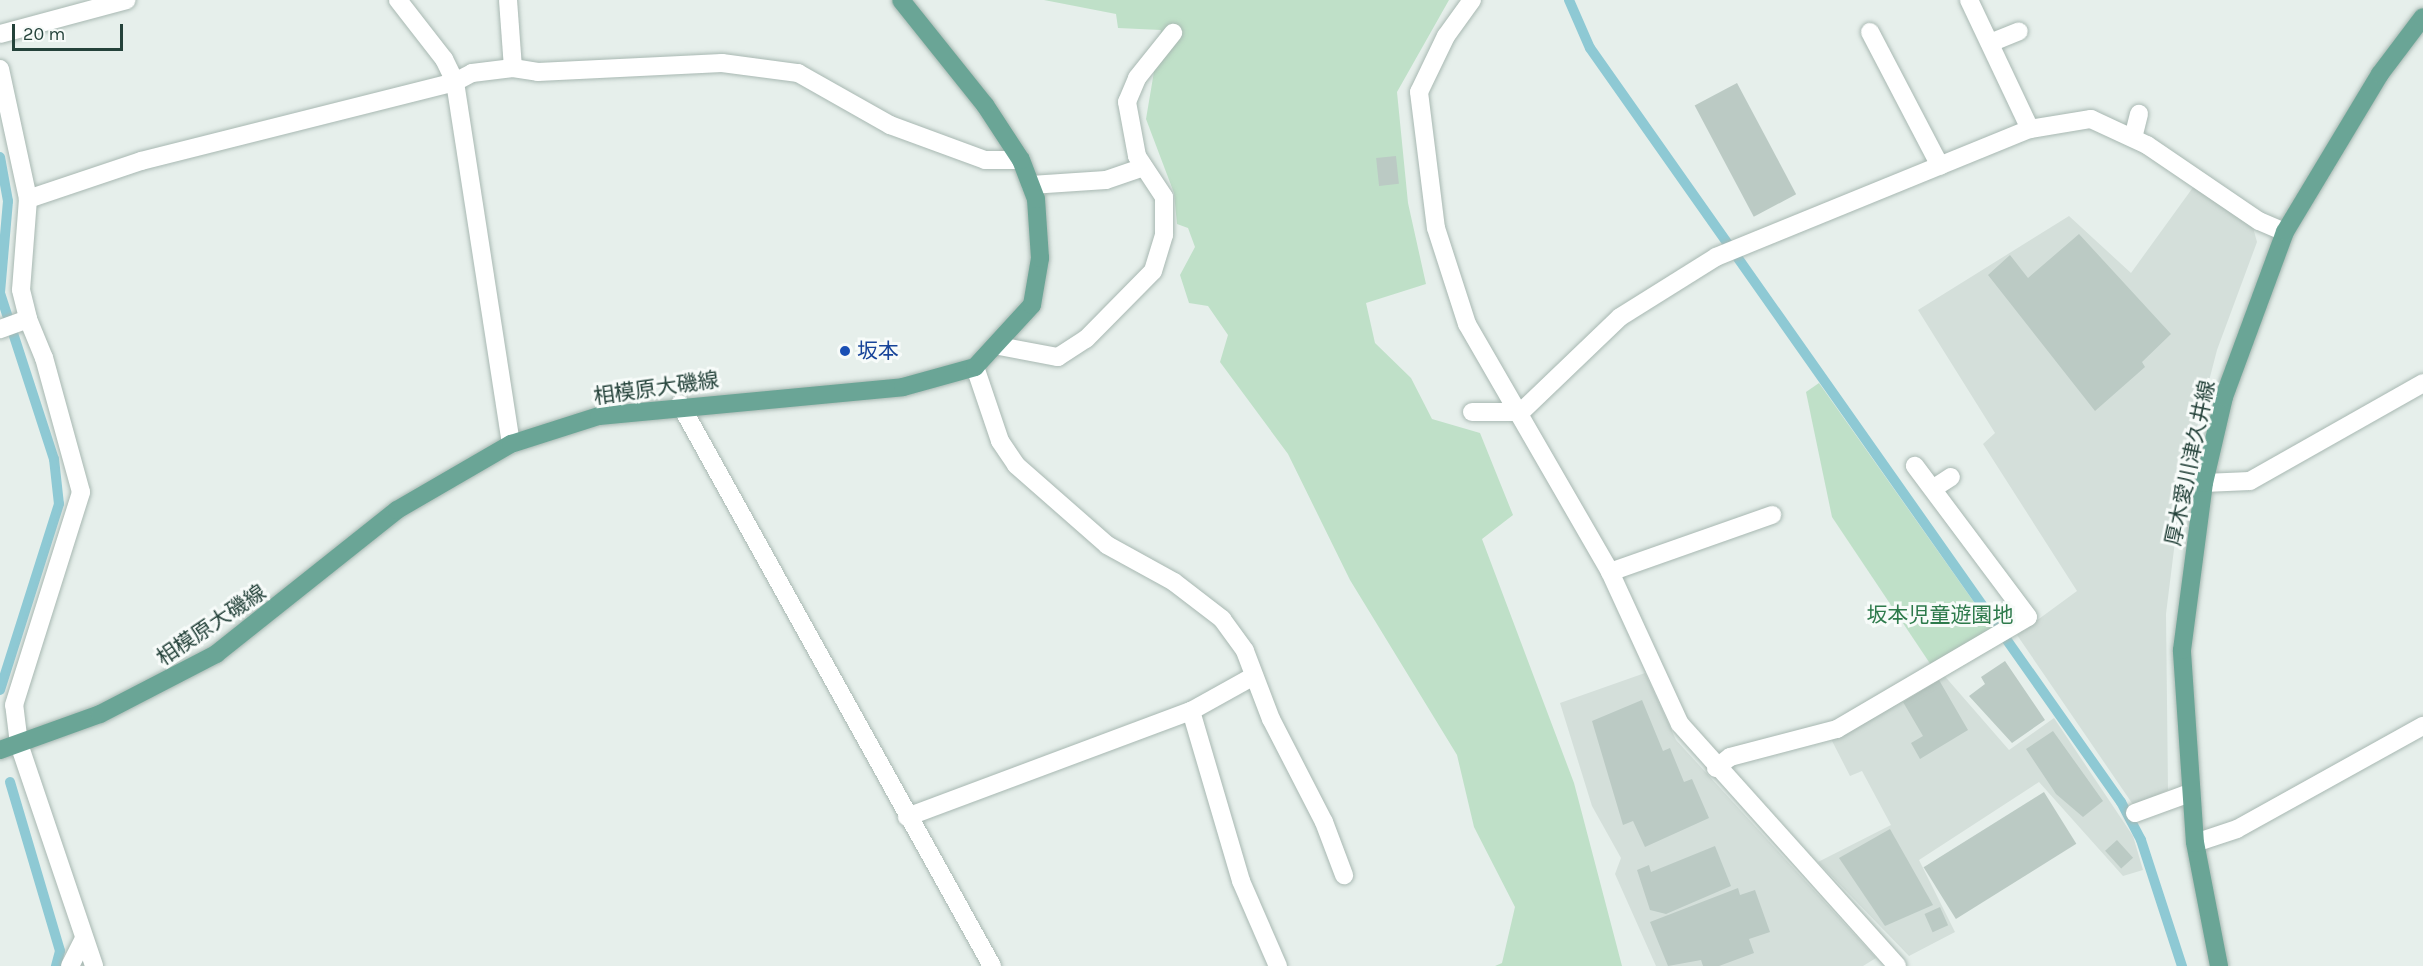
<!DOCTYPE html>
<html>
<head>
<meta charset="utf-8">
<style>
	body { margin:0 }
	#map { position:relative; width:2423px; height:966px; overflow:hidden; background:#e6efeb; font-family:Karla,"Noto Sans JP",sans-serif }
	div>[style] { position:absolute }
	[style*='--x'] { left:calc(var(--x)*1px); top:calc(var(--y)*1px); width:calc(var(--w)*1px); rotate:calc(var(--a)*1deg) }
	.built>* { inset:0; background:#d4dfda }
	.green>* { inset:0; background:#bfe0c8 }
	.stream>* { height:10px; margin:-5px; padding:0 5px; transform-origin:5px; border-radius:5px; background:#8ec9d4 }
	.building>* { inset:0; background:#bbcac4; transform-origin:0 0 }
	.roads { filter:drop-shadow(0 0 2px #a8b8b2) drop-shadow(0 0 2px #a8b8b2) }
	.service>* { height:18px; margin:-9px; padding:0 9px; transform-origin:9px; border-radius:9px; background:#fff }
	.minor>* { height:18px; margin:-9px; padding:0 9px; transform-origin:9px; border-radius:9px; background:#fff }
	.primary>* { height:18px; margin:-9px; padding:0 9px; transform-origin:9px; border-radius:9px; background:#6aa596 }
	.dots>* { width:16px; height:16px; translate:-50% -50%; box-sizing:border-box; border:3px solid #f7fbf9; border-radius:50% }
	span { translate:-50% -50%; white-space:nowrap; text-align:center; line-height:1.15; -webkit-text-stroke:6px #f7fbf9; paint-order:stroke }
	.transit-label { font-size:21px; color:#164399 }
	.left { translate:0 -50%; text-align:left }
	.street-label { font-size:21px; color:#24423a }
	.park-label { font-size:21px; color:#2d7a4b }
	.scale { position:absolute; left:12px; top:24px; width:111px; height:27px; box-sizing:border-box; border:3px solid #24423a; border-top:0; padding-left:8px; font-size:18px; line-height:21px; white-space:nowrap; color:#24423a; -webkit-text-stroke:4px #f7fbf9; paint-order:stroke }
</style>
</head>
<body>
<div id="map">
	<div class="built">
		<div style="clip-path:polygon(2194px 186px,2252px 224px,2257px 242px,2217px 350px,2182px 485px,2166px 614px,2168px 790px,2134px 806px,2017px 635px,2077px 591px,1983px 444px,1995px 433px,1918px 310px,2069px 216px,2131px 273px)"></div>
		<div style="clip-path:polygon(1645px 673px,1676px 740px,1876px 958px,1863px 966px,1656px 966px,1615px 874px,1621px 858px,1592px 806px,1560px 703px)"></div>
		<div style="clip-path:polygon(1942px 673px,2009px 750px,2054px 718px,2133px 836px,2143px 870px,2123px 876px,2039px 782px,1919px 860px,1955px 932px,1909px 956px,1818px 862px,1891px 825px,1862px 771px,1850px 776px,1831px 739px)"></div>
	</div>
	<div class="green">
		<div style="clip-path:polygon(1044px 0,1449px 0,1397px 92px,1408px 203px,1426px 284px,1366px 303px,1375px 343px,1411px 378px,1432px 419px,1480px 433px,1513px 515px,1482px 539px,1574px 783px,1622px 966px,1495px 966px,1502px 963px,1515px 907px,1474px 827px,1457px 755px,1350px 580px,1288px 454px,1220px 362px,1228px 335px,1208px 306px,1189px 303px,1180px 275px,1195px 247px,1188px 228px,1177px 224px,1174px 193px,1146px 119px,1161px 30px,1118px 28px,1116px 14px)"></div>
		<div style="clip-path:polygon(1819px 383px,1993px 629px,1931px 665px,1832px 517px,1806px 392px)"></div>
	</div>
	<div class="stream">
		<div style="--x:1569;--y:0;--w:52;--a:66.4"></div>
		<div style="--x:1590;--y:48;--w:922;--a:54.85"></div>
		<div style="--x:2121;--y:802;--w:43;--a:62.2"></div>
		<div style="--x:2141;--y:840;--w:133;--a:72"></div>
		<div style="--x:0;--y:157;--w:45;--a:79.7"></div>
		<div style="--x:8;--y:201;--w:92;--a:95"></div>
		<div style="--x:0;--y:293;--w:175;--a:72"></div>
		<div style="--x:54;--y:459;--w:45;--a:83.7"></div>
		<div style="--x:59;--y:504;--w:195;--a:107.6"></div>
		<div style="--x:10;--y:782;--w:176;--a:73.5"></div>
		<div style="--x:60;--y:951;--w:16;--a:105"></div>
	</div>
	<div class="building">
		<div style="left:1737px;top:83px;width:126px;height:48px;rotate:62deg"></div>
		<div style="left:1396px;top:156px;width:28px;height:20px;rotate:84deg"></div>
		<div style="clip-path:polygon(2079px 234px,2171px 334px,2142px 362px,2145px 367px,2095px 411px,1988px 275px,2010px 255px,2028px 278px)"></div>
		<div style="clip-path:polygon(2005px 661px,2045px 720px,2012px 743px,1969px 696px,1985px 684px,1981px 677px)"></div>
		<div style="clip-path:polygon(1939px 680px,1968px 730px,1920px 759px,1911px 743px,1923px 736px,1903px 702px)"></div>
		<div style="clip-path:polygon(1642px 700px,1663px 751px,1670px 748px,1684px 782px,1692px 779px,1709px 818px,1645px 847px,1633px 821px,1623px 825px,1592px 721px)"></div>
		<div style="clip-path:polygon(2053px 731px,2103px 801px,2083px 817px,2056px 794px,2026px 749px)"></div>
		<div style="left:2044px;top:792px;width:61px;height:142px;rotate:58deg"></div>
		<div style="clip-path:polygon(1890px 829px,1933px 905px,1885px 926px,1839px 858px)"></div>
		<div style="left:2117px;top:840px;width:24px;height:16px;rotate:48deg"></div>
		<div style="clip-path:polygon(1715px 846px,1731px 886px,1666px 914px,1650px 910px,1637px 870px,1649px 865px,1651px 872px)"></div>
		<div style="clip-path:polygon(1738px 888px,1740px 895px,1755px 890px,1770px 932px,1749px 939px,1754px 953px,1719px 966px,1703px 966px,1701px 960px,1668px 966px,1650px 922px)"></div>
		<div style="left:1940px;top:907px;width:20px;height:17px;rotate:66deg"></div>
	</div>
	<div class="roads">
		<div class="service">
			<div style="--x:508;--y:0;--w:68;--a:85.8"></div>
			<div style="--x:1870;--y:32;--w:151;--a:62.4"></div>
			<div style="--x:0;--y:69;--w:133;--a:77.8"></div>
			<div style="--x:28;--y:199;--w:91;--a:94.4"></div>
			<div style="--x:21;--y:290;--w:30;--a:76"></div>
			<div style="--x:28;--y:319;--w:30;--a:160"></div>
			<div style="--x:2133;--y:138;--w:25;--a:-76"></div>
			<div style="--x:1031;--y:185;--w:75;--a:-3.8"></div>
			<div style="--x:1106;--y:180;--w:40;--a:-18.9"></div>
			<div style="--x:28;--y:199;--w:119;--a:-18.6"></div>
			<div style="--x:141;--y:161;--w:324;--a:-14.1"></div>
			<div style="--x:455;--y:82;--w:19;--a:-28"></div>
			<div style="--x:472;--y:73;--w:41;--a:-7"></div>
			<div style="--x:513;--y:68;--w:25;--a:9"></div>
			<div style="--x:538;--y:72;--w:184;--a:-2.8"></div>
			<div style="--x:722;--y:63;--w:77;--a:7.5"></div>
			<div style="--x:798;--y:73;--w:106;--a:29.5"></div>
			<div style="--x:890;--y:125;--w:101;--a:20.2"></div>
			<div style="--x:985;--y:160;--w:36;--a:0"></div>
			<div style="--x:999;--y:346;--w:60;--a:10.6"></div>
			<div style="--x:1058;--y:357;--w:33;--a:-33"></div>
			<div style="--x:1086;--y:339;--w:95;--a:-45.4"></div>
			<div style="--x:1153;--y:271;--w:38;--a:-73"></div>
			<div style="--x:1164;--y:235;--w:38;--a:-90"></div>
			<div style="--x:1164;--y:197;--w:49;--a:-123.4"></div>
			<div style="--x:1137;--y:156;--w:55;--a:-100.5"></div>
			<div style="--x:1127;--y:102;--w:26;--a:-67"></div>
			<div style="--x:1137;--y:78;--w:58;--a:-51.3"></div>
			<div style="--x:975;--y:367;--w:78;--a:71.3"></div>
			<div style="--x:1000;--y:441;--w:29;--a:56"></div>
			<div style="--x:1016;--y:465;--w:121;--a:41.3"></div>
			<div style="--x:1107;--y:545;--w:77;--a:28.9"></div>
			<div style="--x:1174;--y:582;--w:61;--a:37.6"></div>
			<div style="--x:1222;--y:619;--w:39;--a:54"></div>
			<div style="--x:1245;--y:651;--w:73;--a:69.1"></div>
			<div style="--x:1271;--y:719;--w:116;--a:62.8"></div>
			<div style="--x:1324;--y:822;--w:57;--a:69.3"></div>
			<div style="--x:1934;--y:488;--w:20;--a:-33"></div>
			<div style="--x:1610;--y:572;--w:172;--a:-19.4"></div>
			<div style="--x:1191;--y:711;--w:177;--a:73.6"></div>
			<div style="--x:1241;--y:881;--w:93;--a:66.5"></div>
			<div style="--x:19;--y:744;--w:39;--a:-97"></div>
			<div style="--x:14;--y:705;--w:223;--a:-72.5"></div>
			<div style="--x:81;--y:492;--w:139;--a:-105.4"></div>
			<div style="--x:44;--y:358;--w:42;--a:-112.3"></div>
			<div style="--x:1716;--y:768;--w:18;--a:-38"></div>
			<div style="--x:1730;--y:757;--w:111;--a:-14.7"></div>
			<div style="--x:1837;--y:729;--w:221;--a:-30.4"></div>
			<div style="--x:2028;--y:617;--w:189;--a:-126.8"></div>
			<div style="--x:2135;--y:813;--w:59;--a:-20"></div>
			<div style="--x:907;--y:817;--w:303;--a:-20.5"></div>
			<div style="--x:1191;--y:711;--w:72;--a:-29.1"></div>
		</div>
		<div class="minor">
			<div style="--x:398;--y:0;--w:75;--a:52.1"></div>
			<div style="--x:444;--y:59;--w:25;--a:64"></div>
			<div style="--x:455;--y:82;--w:366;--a:81.2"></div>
			<div style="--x:1472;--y:0;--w:44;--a:125.8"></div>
			<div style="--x:1446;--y:36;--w:62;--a:115.7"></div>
			<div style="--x:1419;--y:92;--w:137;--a:82.9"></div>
			<div style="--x:1436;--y:228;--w:101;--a:72.1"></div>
			<div style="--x:1467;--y:324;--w:286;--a:60"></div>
			<div style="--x:1610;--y:572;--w:167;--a:65.3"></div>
			<div style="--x:1680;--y:724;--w:325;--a:48.1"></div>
			<div style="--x:0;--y:34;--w:131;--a:-15"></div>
			<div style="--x:1990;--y:43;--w:31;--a:-22"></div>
			<div style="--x:2030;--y:129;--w:62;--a:-9.3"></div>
			<div style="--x:2091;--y:119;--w:62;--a:24.9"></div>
			<div style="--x:2147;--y:145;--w:135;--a:34.2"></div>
			<div style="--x:2259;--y:221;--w:28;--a:23"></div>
			<div style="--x:680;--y:404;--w:643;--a:60.96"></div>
			<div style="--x:1472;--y:412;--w:49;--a:0"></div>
			<div style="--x:1521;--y:412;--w:137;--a:-43.8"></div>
			<div style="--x:1620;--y:317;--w:113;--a:-32"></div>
			<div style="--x:1716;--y:257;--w:339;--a:-22.2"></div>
			<div style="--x:2030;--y:129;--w:143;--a:-115.3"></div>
			<div style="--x:2204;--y:483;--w:46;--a:-2.5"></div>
			<div style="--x:2250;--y:481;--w:199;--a:-29.5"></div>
			<div style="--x:19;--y:744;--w:234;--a:71.3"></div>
			<div style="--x:2195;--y:843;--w:44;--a:-18.4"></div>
			<div style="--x:2237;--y:829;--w:213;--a:-29"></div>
			<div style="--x:70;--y:966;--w:31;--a:-63"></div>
		</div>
		<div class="primary">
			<div style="--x:0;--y:750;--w:106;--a:-19.8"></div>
			<div style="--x:100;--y:714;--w:131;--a:-27.3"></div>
			<div style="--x:216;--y:654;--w:231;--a:-38.5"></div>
			<div style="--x:397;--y:510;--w:132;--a:-30.1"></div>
			<div style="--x:511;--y:444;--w:92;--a:-17.7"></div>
			<div style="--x:599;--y:416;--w:305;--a:-5.4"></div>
			<div style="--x:903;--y:387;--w:75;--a:-15.5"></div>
			<div style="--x:975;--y:367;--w:84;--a:-47.4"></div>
			<div style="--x:1032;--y:305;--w:48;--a:-80.3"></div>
			<div style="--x:1040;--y:258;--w:59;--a:-93.9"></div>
			<div style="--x:1036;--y:199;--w:42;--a:-111"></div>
			<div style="--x:1021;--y:160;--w:66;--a:-123.2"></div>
			<div style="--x:985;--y:105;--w:134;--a:-128.7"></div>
			<div style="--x:2219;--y:966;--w:125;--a:-101"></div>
			<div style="--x:2195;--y:843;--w:193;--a:-93.9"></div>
			<div style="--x:2182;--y:650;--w:168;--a:-82.5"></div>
			<div style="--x:2204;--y:483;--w:88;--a:-76.9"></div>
			<div style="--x:2224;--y:397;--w:176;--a:-69.7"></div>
			<div style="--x:2285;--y:232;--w:184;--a:-59"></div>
			<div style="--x:2380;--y:74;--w:71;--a:-53"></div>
		</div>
	</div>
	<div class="dots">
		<div style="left:845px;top:351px;background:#1a4fb4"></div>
	</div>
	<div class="transit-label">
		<span class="left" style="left:857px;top:351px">坂本</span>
	</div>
	<div class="street-label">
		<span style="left:656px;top:388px;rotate:-8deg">相模原大磯線</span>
		<span style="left:2190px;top:463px;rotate:-78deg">厚木愛川津久井線</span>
		<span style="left:211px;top:625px;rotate:-34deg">相模原大磯線</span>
	</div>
	<div class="park-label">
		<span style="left:1940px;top:615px">坂本児童遊園地</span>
	</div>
	<div class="scale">20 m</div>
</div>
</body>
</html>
